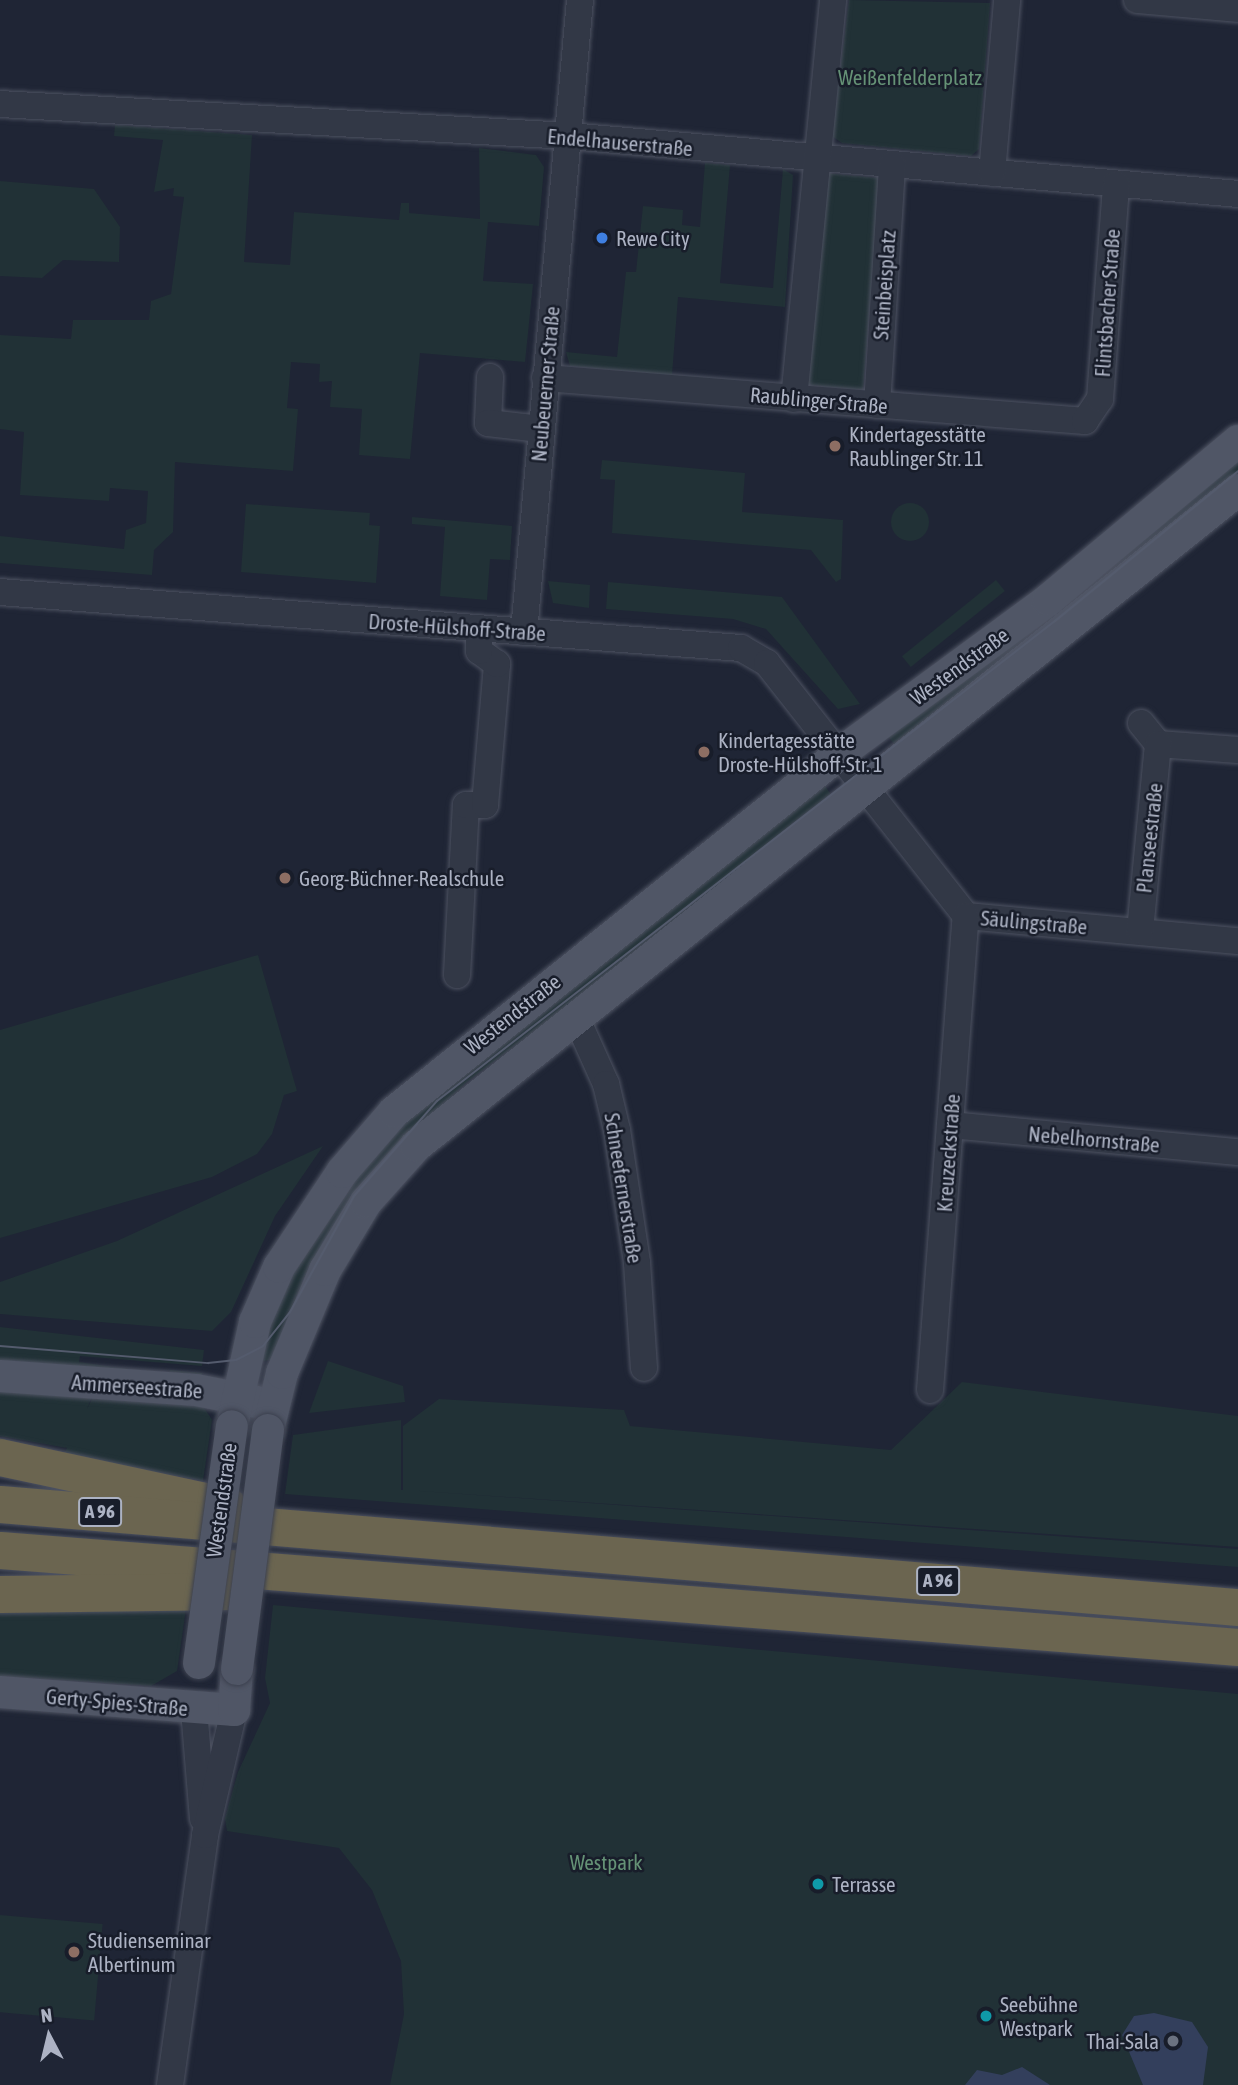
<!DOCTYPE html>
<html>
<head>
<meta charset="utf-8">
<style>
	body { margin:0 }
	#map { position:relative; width:1238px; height:2085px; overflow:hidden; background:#1f2535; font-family:"Asap Condensed",sans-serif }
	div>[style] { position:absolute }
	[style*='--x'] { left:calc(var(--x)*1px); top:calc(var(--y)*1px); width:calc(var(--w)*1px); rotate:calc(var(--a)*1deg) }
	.green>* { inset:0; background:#213136; transform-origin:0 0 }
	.round { border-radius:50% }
	.water>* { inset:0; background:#333f5c }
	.roads { filter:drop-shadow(0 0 2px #4d5261) drop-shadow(0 0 2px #4d5261) }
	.minor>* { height:26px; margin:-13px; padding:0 13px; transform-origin:13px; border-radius:13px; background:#323846 }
	.major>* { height:32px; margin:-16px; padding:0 16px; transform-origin:16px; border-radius:16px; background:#505666 }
	.highway>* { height:37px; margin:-18.5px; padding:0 18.5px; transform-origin:18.5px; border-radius:18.5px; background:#6b6550 }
	.tram>* { height:2px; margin:-1px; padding:0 1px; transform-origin:1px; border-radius:1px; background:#545b6d }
	.bridges { filter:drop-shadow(0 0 2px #3c414f) drop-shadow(0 0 2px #3c414f) }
	.major-bridge>* { height:32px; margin:-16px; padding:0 16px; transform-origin:16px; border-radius:16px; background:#505666 }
	.dots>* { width:19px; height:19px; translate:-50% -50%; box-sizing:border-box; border:4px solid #181d2a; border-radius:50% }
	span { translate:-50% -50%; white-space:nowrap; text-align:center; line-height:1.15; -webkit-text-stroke:5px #181d2a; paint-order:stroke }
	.shield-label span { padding:2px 5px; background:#181d2a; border:2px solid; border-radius:5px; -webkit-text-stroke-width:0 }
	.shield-label { font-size:19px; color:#acb2c3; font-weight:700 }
	.park-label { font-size:21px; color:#659276 }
	.street-label { font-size:21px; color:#acb2c3 }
	.poi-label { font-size:21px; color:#acb2c3 }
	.left { translate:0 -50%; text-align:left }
	.right { translate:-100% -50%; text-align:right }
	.north { position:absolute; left:14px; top:2001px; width:70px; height:70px; -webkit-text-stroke:5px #181d2a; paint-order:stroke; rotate:353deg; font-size:19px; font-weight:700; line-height:28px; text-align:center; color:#acb2c3 }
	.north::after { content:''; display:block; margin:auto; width:24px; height:32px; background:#acb2c3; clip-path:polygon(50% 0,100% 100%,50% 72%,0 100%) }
</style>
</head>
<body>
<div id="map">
	<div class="green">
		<div style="clip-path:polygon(849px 0,990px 3px,979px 149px,971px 156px,842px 143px,832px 136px)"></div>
		<div style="clip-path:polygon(115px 125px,252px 135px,244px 262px,290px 265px,294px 212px,399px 220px,401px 203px,409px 203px,409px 213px,480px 219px,479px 148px,536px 155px,544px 167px,539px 226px,488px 222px,483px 281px,533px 284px,525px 362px,420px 353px,410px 459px,359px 455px,362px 409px,330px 407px,332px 381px,319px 382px,320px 364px,291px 362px,287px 408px,298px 409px,293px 471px,175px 462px,173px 532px,154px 550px,152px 575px,0 563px,0 536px,124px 549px,126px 530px,146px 523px,148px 491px,110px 488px,109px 501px,20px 495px,24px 432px,0 429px,0 335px,71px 339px,73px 320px,149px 320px,151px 301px,171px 294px,184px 197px,173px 196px,174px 188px,154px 192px,163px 140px,114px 136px)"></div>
		<div style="clip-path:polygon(705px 163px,730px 165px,720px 283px,773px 288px,783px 169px,793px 175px,785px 307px,678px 297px,672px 375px,570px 366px,566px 352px,617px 357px,626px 272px,636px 272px,643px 206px,683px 210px,682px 225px,700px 227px)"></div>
		<div style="clip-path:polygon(824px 173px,878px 178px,880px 186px,863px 390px,806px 385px)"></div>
		<div style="clip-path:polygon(0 181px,94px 189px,120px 227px,119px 262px,63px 260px,42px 278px,0 276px)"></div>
		<div style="clip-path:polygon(1238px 453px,1238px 478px,896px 746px,885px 733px)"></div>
		<div style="clip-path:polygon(602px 460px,745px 473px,742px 512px,843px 520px,841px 579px,836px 582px,811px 550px,612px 533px,615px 480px,600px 479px)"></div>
		<div class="round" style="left:891px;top:503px;width:38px;height:38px"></div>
		<div style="clip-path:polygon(246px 504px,370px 513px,369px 525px,380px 526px,376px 583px,241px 572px)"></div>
		<div style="clip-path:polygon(412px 517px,512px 526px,510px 560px,490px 559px,487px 600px,440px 596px,445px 527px,412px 524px)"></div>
		<div style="left:996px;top:580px;width:14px;height:121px;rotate:51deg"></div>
		<div style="clip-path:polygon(548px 581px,590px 585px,589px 608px,553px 603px)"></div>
		<div style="clip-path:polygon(608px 582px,782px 597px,860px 704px,838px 709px,766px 629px,733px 619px,606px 609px)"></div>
		<div style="clip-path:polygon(825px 786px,837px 803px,467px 1082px,409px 1136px,279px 1358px,258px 1362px,289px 1273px,399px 1118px)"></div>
		<div style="clip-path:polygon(258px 955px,297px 1091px,284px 1095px,272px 1134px,257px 1154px,212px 1177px,0 1238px,0 1030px)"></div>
		<div style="clip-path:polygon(323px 1146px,275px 1216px,231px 1312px,212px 1331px,0 1314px,0 1282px,117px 1241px)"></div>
		<div style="clip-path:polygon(0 1327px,204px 1350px,202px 1366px,80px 1356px,79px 1362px,169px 1375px,170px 1370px,202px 1373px,202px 1379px,0 1362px)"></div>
		<div style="clip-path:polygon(328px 1361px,403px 1386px,405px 1402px,309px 1413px)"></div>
		<div style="clip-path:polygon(962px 1382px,1238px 1416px,1238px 1547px,406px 1490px,1238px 1549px,1238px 1567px,285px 1494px,293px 1435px,401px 1420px,401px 1490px,403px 1490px,403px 1426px,439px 1399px,624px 1410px,630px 1426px,891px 1450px)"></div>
		<div style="clip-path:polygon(0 1387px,93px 1394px,87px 1409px,96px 1391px,201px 1403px,212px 1420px,203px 1481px,63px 1455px,67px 1448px,0 1436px)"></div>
		<div style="clip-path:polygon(273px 1605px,1238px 1694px,1238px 2085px,390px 2085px,404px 2014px,401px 1961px,372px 1890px,339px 1848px,227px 1831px,225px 1818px,238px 1772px,270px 1703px,265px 1678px)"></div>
		<div style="clip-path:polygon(186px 1609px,177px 1671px,151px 1686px,0 1676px,0 1613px)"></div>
		<div style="left:0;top:1915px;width:103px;height:97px;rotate:5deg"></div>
	</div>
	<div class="water">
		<div style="clip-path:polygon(1154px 2013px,1192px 2022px,1208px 2047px,1203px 2085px,1143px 2085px,1122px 2035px,1134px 2016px)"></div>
		<div style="clip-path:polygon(1022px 2067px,1050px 2085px,965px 2085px,977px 2070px,1002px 2075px)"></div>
	</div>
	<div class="roads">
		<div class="minor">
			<div style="--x:1137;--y:0;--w:101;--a:5.1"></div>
			<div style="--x:0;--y:104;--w:570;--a:3.22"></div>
			<div style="--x:569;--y:136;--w:672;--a:4.95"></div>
			<div style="--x:992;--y:173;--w:174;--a:-85"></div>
			<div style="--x:490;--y:377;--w:46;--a:92.5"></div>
			<div style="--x:488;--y:423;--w:53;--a:6.5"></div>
			<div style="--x:545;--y:378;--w:542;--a:4.55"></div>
			<div style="--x:1085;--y:421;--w:27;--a:-56"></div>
			<div style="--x:1100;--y:399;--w:215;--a:-85.7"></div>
			<div style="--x:794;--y:399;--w:401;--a:-84.4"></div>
			<div style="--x:877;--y:405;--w:241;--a:-86.4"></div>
			<div style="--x:0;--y:592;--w:743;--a:4.32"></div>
			<div style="--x:741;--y:648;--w:30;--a:30"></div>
			<div style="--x:767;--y:663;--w:322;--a:51.8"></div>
			<div style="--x:966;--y:916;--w:273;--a:5.3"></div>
			<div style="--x:524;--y:632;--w:634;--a:-84.94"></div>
			<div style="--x:1141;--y:723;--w:27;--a:51"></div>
			<div style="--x:1158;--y:744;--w:80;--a:4.3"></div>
			<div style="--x:1140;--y:931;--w:188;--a:-84.5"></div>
			<div style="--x:457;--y:975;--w:170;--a:-87"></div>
			<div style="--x:466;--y:805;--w:19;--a:0"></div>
			<div style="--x:485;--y:805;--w:142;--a:-85.1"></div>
			<div style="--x:497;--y:664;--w:22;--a:-144"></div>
			<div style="--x:479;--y:651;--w:23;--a:-90"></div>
			<div style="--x:575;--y:1015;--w:76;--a:65.8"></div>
			<div style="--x:606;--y:1084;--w:47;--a:76.6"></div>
			<div style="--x:617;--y:1130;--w:134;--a:81.4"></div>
			<div style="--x:637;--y:1263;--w:105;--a:86.2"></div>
			<div style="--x:950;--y:1125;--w:289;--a:5.4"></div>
			<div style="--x:930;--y:1390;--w:475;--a:-85.7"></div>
			<div style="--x:194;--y:1709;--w:110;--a:85.3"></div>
			<div style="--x:170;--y:2085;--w:252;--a:-82"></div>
			<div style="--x:205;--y:1835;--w:128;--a:-76.9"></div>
		</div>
		<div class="major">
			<div style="--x:0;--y:1376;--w:196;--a:4.1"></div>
			<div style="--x:196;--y:1390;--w:62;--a:11.1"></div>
			<div style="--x:232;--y:1426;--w:107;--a:-77.5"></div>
			<div style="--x:255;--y:1322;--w:60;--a:-66.4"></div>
			<div style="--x:279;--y:1267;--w:114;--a:-56.4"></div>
			<div style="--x:342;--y:1172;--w:79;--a:-49.1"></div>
			<div style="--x:394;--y:1112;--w:570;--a:-38.8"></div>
			<div style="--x:838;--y:755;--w:261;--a:-36.4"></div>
			<div style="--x:1048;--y:600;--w:248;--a:-39.9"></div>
			<div style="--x:268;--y:1430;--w:59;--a:-76.2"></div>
			<div style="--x:282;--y:1373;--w:112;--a:-67.3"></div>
			<div style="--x:325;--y:1270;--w:79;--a:-58.9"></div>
			<div style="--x:366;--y:1202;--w:75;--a:-48.2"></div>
			<div style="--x:416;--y:1146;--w:1052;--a:-38.59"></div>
			<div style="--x:0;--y:1692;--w:235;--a:4.4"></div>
			<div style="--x:234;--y:1710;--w:41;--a:-85.8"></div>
		</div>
		<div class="highway">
			<div style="--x:0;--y:1457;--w:233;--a:12.1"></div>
			<div style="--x:0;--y:1504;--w:1242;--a:4.76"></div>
			<div style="--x:0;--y:1550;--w:1242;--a:4.48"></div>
			<div style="--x:0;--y:1594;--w:237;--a:-0.7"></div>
		</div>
	</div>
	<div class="tram">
		<div style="--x:0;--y:1346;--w:209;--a:4.7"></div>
		<div style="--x:208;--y:1363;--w:28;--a:-6"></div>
		<div style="--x:236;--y:1360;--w:30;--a:-27"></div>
		<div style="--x:263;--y:1346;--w:43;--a:-51.5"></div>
		<div style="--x:290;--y:1312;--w:132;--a:-61.1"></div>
		<div style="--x:354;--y:1196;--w:126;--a:-48.9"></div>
		<div style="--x:437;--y:1101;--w:783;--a:-37.84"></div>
		<div style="--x:1055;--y:621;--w:237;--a:-39.3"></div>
	</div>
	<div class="bridges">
		<div class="major-bridge">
			<div style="--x:199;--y:1663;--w:239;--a:-82.1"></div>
			<div style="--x:237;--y:1669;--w:241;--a:-82.6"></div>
		</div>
	</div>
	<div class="dots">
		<div style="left:602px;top:238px;background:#3f7fe0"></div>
		<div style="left:835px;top:446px;background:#8d6e63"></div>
		<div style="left:704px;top:752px;background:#8d6e63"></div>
		<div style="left:285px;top:878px;background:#8d6e63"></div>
		<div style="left:818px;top:1884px;background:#0f9aa8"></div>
		<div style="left:74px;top:1952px;background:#8d6e63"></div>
		<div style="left:986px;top:2016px;background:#0f9aa8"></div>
		<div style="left:1173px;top:2041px;background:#6b7280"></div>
	</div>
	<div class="shield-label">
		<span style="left:100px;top:1512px">A 96</span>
		<span style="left:938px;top:1581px">A 96</span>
	</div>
	<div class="park-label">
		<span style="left:910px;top:77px">Weißenfelderplatz</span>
		<span style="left:606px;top:1862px">Westpark</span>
	</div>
	<div class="street-label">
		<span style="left:620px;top:142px;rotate:5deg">Endelhauserstraße</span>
		<span style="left:884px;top:285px;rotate:-86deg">Steinbeisplatz</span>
		<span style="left:1107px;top:303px;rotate:-86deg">Flintsbacher Straße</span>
		<span style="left:545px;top:384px;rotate:-85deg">Neubeuerner Straße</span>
		<span style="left:819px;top:400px;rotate:5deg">Raublinger Straße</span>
		<span style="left:457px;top:627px;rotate:4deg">Droste-Hülshoff-Straße</span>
		<span style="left:959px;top:666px;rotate:-36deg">Westendstraße</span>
		<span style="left:1149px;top:838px;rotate:-84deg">Planseestraße</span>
		<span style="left:1034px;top:922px;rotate:5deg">Säulingstraße</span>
		<span style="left:512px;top:1014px;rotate:-38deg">Westendstraße</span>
		<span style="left:1094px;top:1139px;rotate:5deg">Nebelhornstraße</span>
		<span style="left:948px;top:1153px;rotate:-86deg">Kreuzeckstraße</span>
		<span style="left:624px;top:1188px;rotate:81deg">Schneefernerstraße</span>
		<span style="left:137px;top:1386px;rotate:4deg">Ammerseestraße</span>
		<span style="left:221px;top:1500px;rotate:-82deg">Westendstraße</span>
		<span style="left:117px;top:1702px;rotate:5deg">Gerty-Spies-Straße</span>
	</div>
	<div class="poi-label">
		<span class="left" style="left:616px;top:238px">Rewe City</span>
		<span class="left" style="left:849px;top:446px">Kindertagesstätte<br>Raublinger Str. 11</span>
		<span class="left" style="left:718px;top:752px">Kindertagesstätte<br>Droste-Hülshoff-Str. 1</span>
		<span class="left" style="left:299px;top:878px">Georg-Büchner-Realschule</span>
		<span class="left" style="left:832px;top:1884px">Terrasse</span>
		<span class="left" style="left:88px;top:1952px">Studienseminar<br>Albertinum</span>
		<span class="left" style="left:1000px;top:2016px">Seebühne<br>Westpark</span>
		<span class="right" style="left:1159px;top:2041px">Thai-Sala</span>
	</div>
	<div class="north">N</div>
</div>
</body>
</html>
